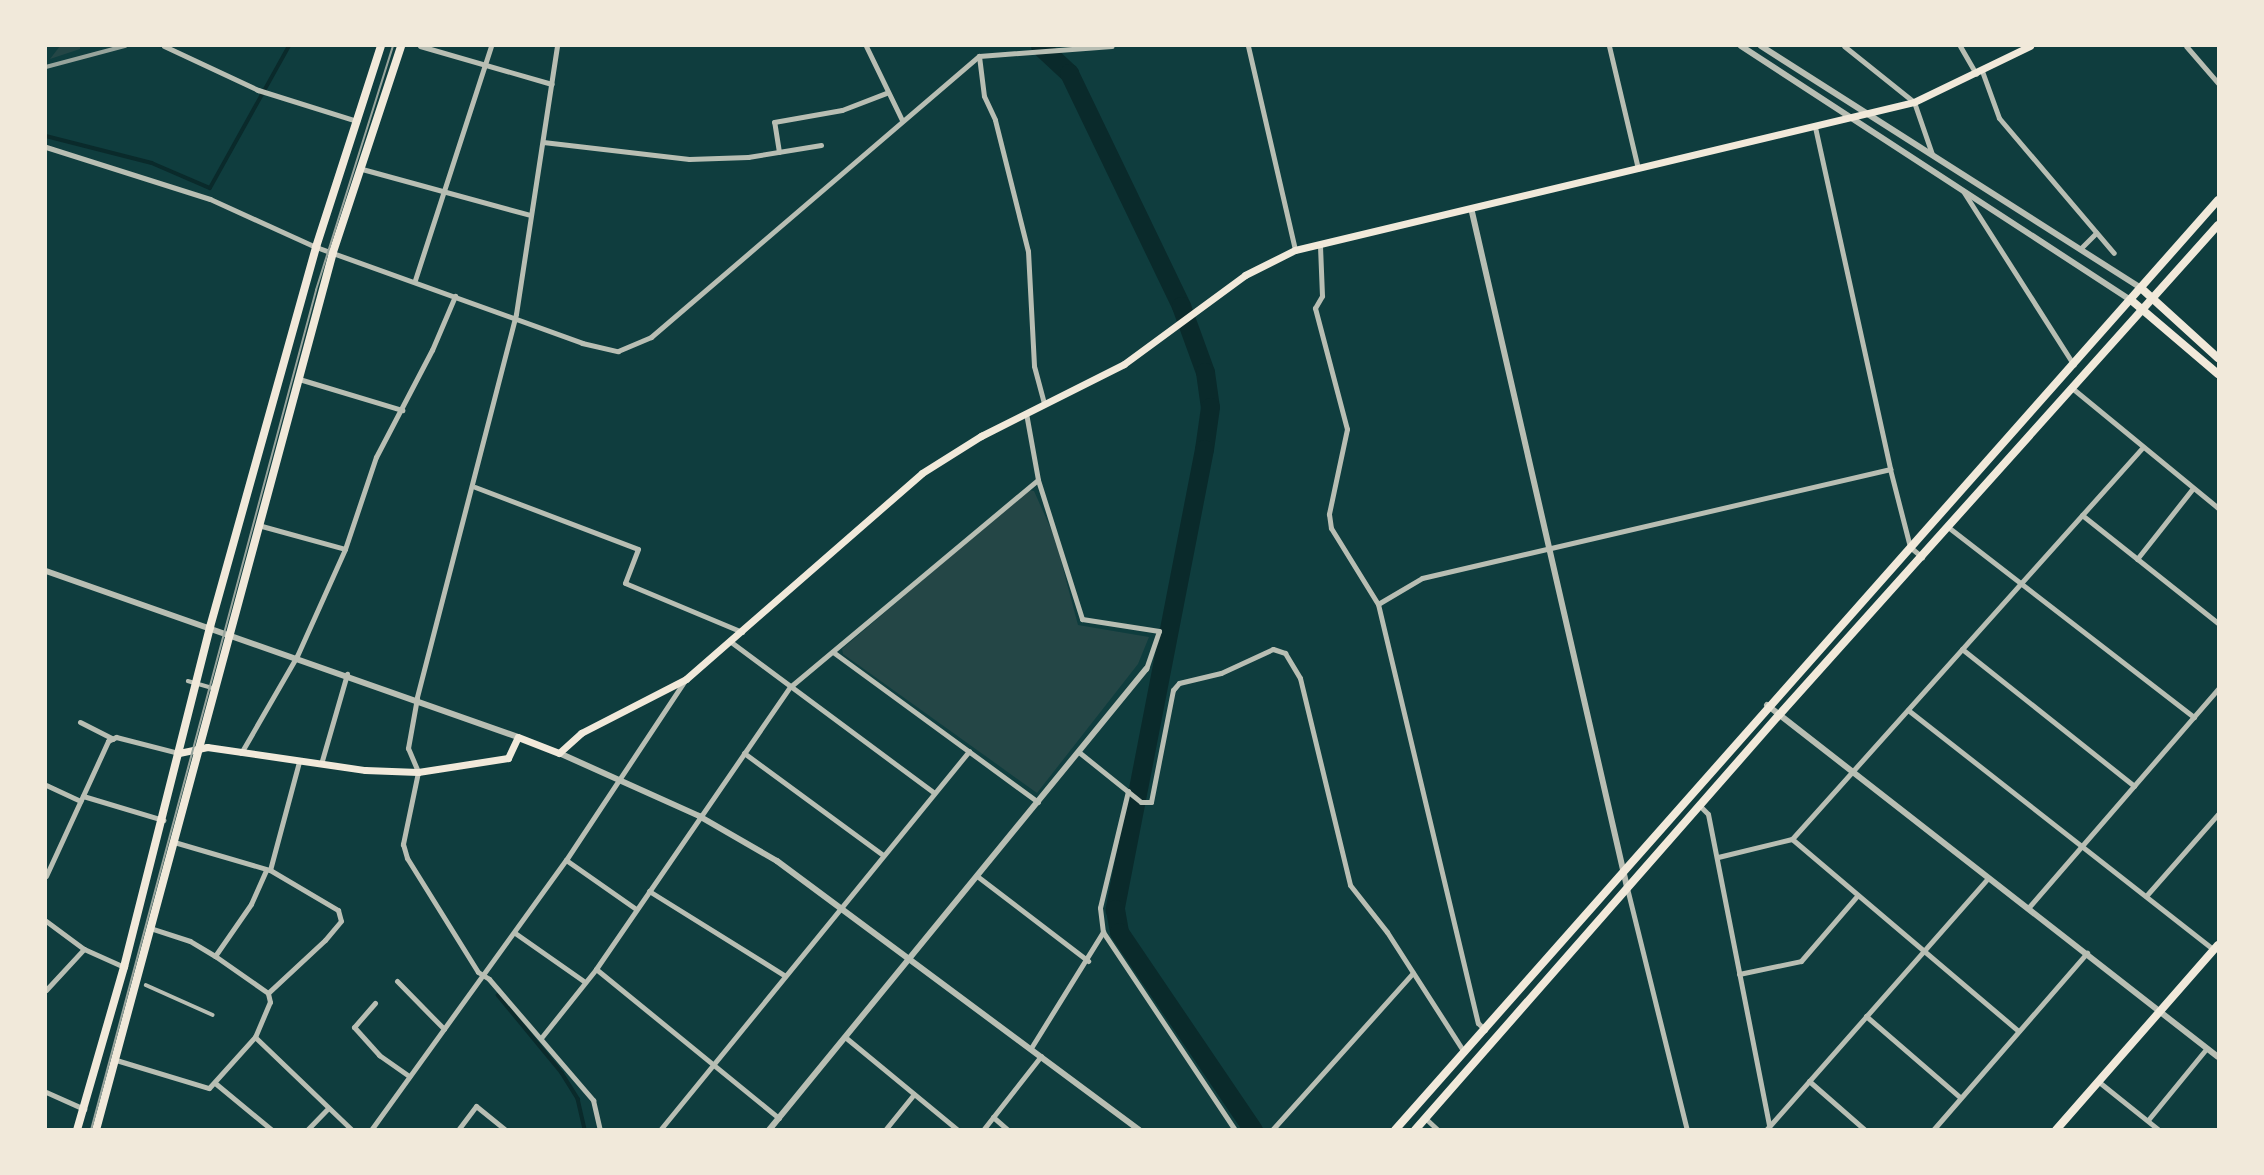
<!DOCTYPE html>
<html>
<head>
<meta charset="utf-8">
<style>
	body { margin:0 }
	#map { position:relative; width:2264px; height:1175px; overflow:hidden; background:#0f3d3e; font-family:Jost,sans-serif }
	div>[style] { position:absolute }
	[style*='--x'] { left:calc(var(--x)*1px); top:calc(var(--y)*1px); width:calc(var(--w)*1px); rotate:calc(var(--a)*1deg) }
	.green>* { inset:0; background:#244646 }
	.stream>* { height:3.5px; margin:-1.75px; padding:0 1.75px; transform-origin:1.75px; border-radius:1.75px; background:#0a2a2b }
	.river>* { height:19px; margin:-9.5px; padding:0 9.5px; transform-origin:9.5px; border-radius:9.5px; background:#0a2a2b }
	.pedestrian>* { height:3.5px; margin:-1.75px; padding:0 1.75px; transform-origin:1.75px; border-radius:1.75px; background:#b8beb3 }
	.minor>* { height:5px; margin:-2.5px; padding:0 2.5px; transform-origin:2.5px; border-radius:2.5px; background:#b8beb3 }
	.tertiary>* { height:6px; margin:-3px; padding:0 3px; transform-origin:3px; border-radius:3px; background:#b8beb3 }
	.secondary>* { height:7px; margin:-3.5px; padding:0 3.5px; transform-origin:3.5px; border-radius:3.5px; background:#f1e9da }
	.primary>* { height:8px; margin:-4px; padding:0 4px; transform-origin:4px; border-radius:4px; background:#f1e9da }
	.trunk>* { height:8px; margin:-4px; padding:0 4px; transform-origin:4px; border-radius:4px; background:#f1e9da }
	.tram>* { height:2px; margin:-1px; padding:0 1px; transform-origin:1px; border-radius:1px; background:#97a49c }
	.rail>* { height:3.5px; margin:-1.75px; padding:0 1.75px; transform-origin:1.75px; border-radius:1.75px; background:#97a49c }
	span { translate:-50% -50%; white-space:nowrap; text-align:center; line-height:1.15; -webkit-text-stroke:5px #f1e9da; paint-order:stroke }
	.frame { position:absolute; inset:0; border:47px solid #f1e9da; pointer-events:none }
</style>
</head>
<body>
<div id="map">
	<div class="green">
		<div style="clip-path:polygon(60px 46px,80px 46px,80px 49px,50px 59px)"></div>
		<div style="clip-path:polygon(1028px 490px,1034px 491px,1055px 538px,1078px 625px,1149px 637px,1138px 664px,1037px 793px,843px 654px,842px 649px)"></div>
	</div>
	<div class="stream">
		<div style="--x:46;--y:136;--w:109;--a:14.3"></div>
		<div style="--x:152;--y:163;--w:63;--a:23.3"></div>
		<div style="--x:210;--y:188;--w:162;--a:-60.9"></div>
		<div style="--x:498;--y:995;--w:101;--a:50.6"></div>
		<div style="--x:562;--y:1073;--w:31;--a:58"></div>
		<div style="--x:578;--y:1099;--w:32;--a:77"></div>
	</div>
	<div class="river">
		<div style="--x:1040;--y:46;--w:40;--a:43"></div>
		<div style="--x:1069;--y:73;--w:259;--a:64.3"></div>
		<div style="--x:1181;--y:306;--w:70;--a:70"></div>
		<div style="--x:1205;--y:372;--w:35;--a:82"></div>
		<div style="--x:1210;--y:407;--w:42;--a:98.1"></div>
		<div style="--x:1204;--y:449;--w:469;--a:101"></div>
		<div style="--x:1115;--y:909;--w:23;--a:80"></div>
		<div style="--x:1119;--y:932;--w:239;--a:55.9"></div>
	</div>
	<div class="pedestrian">
		<div style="--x:188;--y:681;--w:26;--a:16"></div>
		<div style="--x:146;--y:985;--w:73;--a:24.1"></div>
	</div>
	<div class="minor">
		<div style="--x:164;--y:46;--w:104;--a:25.1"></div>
		<div style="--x:258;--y:90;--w:104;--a:17.4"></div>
		<div style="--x:420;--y:46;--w:137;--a:16.1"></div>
		<div style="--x:557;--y:46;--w:271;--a:98.7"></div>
		<div style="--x:516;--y:314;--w:397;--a:104.5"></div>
		<div style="--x:417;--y:698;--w:51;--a:100.2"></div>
		<div style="--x:408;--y:748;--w:26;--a:67"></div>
		<div style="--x:418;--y:772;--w:74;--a:101.8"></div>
		<div style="--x:403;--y:844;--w:15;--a:74"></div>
		<div style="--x:407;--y:858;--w:134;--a:58.1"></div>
		<div style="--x:478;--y:972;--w:13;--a:32"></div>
		<div style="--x:489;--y:979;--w:160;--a:49.3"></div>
		<div style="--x:593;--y:1100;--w:31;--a:77"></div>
		<div style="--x:866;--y:46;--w:82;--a:64.1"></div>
		<div style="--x:1248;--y:46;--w:209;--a:77"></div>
		<div style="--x:1609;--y:46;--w:126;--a:76.7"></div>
		<div style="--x:1844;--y:46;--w:90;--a:38.7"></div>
		<div style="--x:1914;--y:102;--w:55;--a:70.9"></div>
		<div style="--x:1960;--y:46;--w:32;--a:60"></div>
		<div style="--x:2186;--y:46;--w:49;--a:49.1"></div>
		<div style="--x:979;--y:56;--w:40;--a:82.9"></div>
		<div style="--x:984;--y:96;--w:26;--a:65"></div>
		<div style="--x:995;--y:120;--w:135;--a:75.9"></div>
		<div style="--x:1028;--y:251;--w:115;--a:87"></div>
		<div style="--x:1034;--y:366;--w:38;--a:75"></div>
		<div style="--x:1982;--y:71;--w:50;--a:70.1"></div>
		<div style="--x:1999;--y:118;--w:177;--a:49.6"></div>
		<div style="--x:1815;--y:127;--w:350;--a:77.6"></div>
		<div style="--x:1890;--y:469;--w:81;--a:75.6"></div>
		<div style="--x:1910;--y:547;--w:16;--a:40"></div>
		<div style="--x:543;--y:142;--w:147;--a:6.6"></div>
		<div style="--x:689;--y:159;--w:59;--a:-1.9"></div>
		<div style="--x:748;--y:157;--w:74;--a:-9.3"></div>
		<div style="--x:46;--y:147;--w:172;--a:17.6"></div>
		<div style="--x:210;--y:199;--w:116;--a:24.4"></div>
		<div style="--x:316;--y:247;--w:283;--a:19.8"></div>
		<div style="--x:582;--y:343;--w:37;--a:13"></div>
		<div style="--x:618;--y:351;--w:36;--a:-23"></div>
		<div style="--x:651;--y:337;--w:432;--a:-40.6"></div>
		<div style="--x:979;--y:56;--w:133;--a:-4.3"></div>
		<div style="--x:779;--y:152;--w:30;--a:-99"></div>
		<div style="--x:774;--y:122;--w:69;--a:-10"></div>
		<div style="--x:842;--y:110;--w:47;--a:-21.1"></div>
		<div style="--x:362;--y:169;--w:174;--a:15.3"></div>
		<div style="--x:1963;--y:191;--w:206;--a:57.5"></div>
		<div style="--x:1320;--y:246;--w:50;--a:87.7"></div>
		<div style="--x:1322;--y:296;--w:14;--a:120"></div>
		<div style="--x:1315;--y:308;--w:125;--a:75.2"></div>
		<div style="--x:1347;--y:429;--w:87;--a:102"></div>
		<div style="--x:1329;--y:514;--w:14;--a:82"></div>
		<div style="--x:1331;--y:528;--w:89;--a:58.3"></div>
		<div style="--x:1378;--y:604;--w:431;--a:76.6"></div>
		<div style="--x:1478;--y:1023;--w:10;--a:45"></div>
		<div style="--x:2080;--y:249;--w:23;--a:-45"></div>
		<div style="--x:415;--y:280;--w:246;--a:-72"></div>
		<div style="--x:299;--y:379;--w:108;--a:16.8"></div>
		<div style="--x:2072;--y:388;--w:189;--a:39.4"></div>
		<div style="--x:1026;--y:413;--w:68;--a:79.8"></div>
		<div style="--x:1038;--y:480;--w:146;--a:72.4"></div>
		<div style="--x:1082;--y:619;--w:78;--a:8.9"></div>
		<div style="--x:1159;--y:631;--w:40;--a:108.9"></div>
		<div style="--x:475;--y:487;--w:174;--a:20.8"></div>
		<div style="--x:638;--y:549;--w:36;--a:111"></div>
		<div style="--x:625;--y:583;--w:127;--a:22.7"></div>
		<div style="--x:2082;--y:515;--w:174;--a:38.5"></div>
		<div style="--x:258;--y:525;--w:90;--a:15.4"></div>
		<div style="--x:1948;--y:527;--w:311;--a:37.7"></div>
		<div style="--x:2137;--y:559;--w:90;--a:-51.7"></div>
		<div style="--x:1378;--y:604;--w:51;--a:-30.6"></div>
		<div style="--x:1422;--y:578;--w:481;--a:-13.1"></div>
		<div style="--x:731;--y:642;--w:253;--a:36.6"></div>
		<div style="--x:1962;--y:649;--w:220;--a:38.5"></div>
		<div style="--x:833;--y:652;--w:254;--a:36.2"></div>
		<div style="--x:1908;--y:710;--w:389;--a:38.1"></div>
		<div style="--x:80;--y:722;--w:37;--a:27"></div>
		<div style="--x:241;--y:753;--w:112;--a:-60"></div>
		<div style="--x:297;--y:656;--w:117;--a:-65.8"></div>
		<div style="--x:345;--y:549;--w:97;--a:-71.4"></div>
		<div style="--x:376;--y:457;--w:121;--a:-62.4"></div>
		<div style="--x:432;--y:350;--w:59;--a:-66.9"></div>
		<div style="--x:744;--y:753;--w:172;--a:36.3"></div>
		<div style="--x:1080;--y:753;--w:78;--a:38.8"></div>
		<div style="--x:1141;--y:802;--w:10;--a:0"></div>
		<div style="--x:1151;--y:802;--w:114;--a:-78.9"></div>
		<div style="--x:1173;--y:690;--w:9;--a:-49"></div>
		<div style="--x:1179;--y:683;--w:43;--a:-13.4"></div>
		<div style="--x:1221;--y:673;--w:57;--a:-24.8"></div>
		<div style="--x:1273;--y:649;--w:13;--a:18"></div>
		<div style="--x:1285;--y:653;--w:29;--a:59"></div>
		<div style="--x:1300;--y:678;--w:213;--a:76.4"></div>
		<div style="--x:1350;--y:885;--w:60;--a:51.8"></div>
		<div style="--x:1387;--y:932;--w:143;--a:57.3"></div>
		<div style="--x:321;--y:764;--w:94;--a:-73.9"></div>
		<div style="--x:46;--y:785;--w:38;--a:25"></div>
		<div style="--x:1128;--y:791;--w:120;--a:103.5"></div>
		<div style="--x:1100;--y:908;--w:24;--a:83"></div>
		<div style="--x:1103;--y:932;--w:238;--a:56.3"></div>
		<div style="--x:83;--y:796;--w:84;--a:16.7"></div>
		<div style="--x:1700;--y:806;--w:11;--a:45"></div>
		<div style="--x:1708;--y:814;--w:318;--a:78.9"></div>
		<div style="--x:1792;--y:839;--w:297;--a:40.3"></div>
		<div style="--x:174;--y:842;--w:100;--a:16.3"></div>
		<div style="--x:270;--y:870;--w:79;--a:30.5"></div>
		<div style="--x:338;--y:910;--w:11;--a:75"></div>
		<div style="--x:341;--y:921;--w:25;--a:130"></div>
		<div style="--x:325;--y:940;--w:78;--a:137.1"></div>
		<div style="--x:1718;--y:857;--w:76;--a:-13.7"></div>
		<div style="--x:1792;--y:839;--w:526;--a:-48.16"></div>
		<div style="--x:566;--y:860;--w:85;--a:35"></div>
		<div style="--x:270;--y:870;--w:112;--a:-75"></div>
		<div style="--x:46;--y:876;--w:149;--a:-65.3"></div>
		<div style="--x:108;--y:741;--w:9;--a:-27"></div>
		<div style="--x:116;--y:737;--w:65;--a:14.3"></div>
		<div style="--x:977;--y:876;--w:140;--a:37.4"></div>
		<div style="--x:1627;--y:888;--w:249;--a:76.1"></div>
		<div style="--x:649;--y:891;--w:159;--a:31.9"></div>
		<div style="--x:2146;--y:896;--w:109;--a:-48.7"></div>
		<div style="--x:2029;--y:907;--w:289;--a:-49.1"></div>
		<div style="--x:46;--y:921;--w:47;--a:36.4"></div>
		<div style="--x:84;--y:949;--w:44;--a:24.2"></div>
		<div style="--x:515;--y:933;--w:85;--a:35"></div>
		<div style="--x:215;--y:956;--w:63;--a:-55.3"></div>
		<div style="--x:251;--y:904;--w:36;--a:-66"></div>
		<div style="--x:596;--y:969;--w:236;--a:39.2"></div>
		<div style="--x:1739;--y:974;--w:63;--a:-11.8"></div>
		<div style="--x:1801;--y:961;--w:86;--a:-49.3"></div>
		<div style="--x:397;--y:981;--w:67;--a:45.6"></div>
		<div style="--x:46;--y:990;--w:56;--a:-47.2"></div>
		<div style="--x:375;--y:1003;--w:32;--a:131"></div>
		<div style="--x:354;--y:1027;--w:38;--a:48"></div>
		<div style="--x:379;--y:1055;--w:37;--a:35"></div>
		<div style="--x:1866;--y:1016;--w:124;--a:40.8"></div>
		<div style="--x:255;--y:1037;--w:134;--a:43.8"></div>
		<div style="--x:845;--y:1037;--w:146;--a:39.5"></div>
		<div style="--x:541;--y:1038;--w:88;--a:-51.4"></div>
		<div style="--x:596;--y:969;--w:342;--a:-55.5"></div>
		<div style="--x:790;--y:687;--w:323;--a:-39.9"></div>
		<div style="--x:1031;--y:1048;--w:137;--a:-58.2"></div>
		<div style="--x:116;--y:1060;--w:97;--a:16.8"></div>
		<div style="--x:209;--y:1088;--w:69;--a:-48"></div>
		<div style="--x:255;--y:1037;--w:38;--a:-67"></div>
		<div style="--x:270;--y:1002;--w:9;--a:-103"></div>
		<div style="--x:268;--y:993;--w:65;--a:-145.1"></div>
		<div style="--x:215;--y:956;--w:29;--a:-149"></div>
		<div style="--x:190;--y:941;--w:40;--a:-162"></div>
		<div style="--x:1809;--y:1081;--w:74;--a:41.2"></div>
		<div style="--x:2099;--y:1082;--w:77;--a:38.7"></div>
		<div style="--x:215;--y:1083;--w:74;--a:39.5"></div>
		<div style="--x:46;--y:1092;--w:42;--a:24.1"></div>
		<div style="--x:993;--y:1117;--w:20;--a:41"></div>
		<div style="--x:1425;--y:1118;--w:18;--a:43"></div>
		<div style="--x:2148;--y:1120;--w:93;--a:-50.7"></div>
		<div style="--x:307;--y:1130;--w:30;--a:-46"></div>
		<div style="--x:371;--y:1130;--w:333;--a:-54.2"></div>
		<div style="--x:566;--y:860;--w:217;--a:-56.5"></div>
		<div style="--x:458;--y:1130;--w:30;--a:-53"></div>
		<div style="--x:476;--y:1106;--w:38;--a:39"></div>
		<div style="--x:660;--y:1130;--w:489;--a:-50.8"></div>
		<div style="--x:885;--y:1130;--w:46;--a:-51.1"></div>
		<div style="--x:983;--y:1130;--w:94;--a:-51.9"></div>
		<div style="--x:1272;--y:1130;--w:211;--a:-48.1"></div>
		<div style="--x:1766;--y:1130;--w:336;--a:-48.6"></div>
		<div style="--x:1933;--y:1130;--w:235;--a:-49"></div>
	</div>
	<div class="tertiary">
		<div style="--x:1741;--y:46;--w:465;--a:33.1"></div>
		<div style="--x:1761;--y:46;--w:451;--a:32.5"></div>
		<div style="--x:1472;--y:212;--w:693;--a:77.07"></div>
		<div style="--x:46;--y:571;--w:500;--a:19.38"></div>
		<div style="--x:1767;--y:705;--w:572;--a:37.97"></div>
		<div style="--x:559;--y:753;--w:154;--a:24.2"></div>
		<div style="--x:699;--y:816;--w:90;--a:30"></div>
		<div style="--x:777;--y:861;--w:451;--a:36.6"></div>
		<div style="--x:769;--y:1130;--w:596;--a:-50.72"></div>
	</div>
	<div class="secondary">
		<div style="--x:179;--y:753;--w:29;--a:-12"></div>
		<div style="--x:207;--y:747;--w:160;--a:8.3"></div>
		<div style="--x:365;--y:770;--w:53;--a:2.2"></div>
		<div style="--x:418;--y:772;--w:91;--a:-8.8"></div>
		<div style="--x:508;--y:758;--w:23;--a:-65"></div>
		<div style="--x:518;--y:737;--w:44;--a:21.3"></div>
		<div style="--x:559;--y:753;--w:30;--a:-42"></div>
		<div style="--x:581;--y:733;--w:118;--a:-27.2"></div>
		<div style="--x:686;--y:679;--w:313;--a:-41.1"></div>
		<div style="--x:922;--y:473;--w:70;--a:-32.1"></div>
		<div style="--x:981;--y:436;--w:160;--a:-26.7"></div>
		<div style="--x:1124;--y:364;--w:150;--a:-36.3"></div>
		<div style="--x:1245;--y:275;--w:56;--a:-26.6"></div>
		<div style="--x:1295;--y:250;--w:636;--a:-13.45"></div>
		<div style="--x:1914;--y:102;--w:129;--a:-25.8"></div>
	</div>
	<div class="primary">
		<div style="--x:77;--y:1130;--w:170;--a:-73.9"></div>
		<div style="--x:124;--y:967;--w:351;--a:-75.8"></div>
		<div style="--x:210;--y:627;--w:395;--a:-74.4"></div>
		<div style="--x:316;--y:247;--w:211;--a:-72.1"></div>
		<div style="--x:96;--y:1130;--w:909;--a:-74.89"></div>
		<div style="--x:333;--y:252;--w:217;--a:-71.7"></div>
		<div style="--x:2056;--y:1130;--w:246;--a:-48.8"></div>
	</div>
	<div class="trunk">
		<div style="--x:2141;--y:288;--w:104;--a:42.3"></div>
		<div style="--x:2131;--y:300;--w:114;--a:40.4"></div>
		<div style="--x:1395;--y:1130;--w:1242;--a:-48.49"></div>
		<div style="--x:1415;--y:1130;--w:552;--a:-48.75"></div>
		<div style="--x:1779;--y:715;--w:658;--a:-48.14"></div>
	</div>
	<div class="tram">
		<div style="--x:91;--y:1130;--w:870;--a:-75"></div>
		<div style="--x:316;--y:290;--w:256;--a:-72.5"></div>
	</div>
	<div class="rail">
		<div style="--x:46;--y:67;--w:82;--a:-14.9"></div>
	</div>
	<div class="frame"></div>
</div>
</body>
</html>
